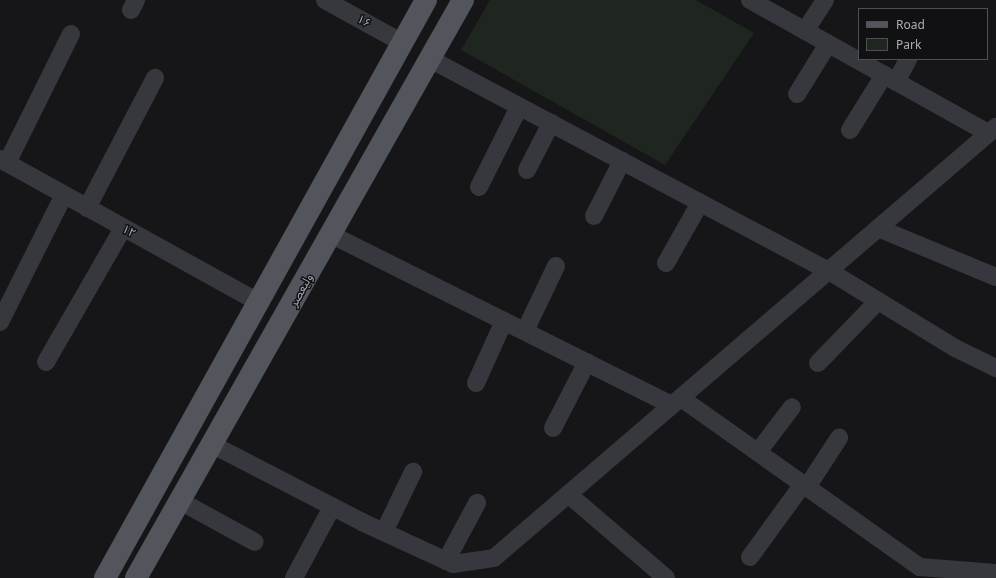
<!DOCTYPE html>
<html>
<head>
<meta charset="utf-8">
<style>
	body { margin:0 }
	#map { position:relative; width:996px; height:578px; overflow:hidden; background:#161618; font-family:"Noto Sans","Noto Sans Arabic",sans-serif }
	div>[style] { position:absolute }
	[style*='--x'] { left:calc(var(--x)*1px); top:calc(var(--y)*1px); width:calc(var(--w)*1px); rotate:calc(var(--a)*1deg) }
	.green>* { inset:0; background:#1e261f }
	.minor>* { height:18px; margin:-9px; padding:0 9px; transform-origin:9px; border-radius:9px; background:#37383d }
	.major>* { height:22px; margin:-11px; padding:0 11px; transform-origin:11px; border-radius:11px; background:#53555c }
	span { translate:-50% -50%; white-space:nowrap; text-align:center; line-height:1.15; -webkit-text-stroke:3px #111113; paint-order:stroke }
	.street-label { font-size:12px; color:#a8adb8 }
	.legend { position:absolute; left:858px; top:8px; width:130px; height:52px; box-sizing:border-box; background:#111113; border:1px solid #4d4f55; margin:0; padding:5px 7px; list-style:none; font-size:12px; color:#a8adb8 }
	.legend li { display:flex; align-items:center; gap:8px; height:20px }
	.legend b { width:20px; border:1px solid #4d4f55 }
</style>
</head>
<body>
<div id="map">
	<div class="green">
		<div style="clip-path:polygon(490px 0,696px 0,754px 33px,665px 165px,461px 50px)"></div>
	</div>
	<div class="minor">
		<div style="--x:325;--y:0;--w:89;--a:28.9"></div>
		<div style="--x:750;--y:0;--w:273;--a:29.2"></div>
		<div style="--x:131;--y:10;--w:11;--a:-63"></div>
		<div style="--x:805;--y:31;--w:37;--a:-57"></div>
		<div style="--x:430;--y:59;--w:452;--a:28"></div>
		<div style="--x:829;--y:271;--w:148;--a:31.4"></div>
		<div style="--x:955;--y:348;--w:46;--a:26"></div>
		<div style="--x:896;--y:82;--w:26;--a:-62"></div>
		<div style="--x:797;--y:94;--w:59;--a:-58.2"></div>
		<div style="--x:850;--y:130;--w:65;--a:-58.3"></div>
		<div style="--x:0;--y:159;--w:295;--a:29"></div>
		<div style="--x:7;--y:163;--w:144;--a:-63.6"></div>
		<div style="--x:527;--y:170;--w:53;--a:-62.9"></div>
		<div style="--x:479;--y:187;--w:89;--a:-63.4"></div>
		<div style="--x:87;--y:208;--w:147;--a:-62.4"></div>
		<div style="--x:594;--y:216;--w:62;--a:-63"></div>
		<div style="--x:878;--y:228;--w:128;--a:22.6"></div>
		<div style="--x:332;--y:235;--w:380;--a:26.6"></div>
		<div style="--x:666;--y:263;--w:69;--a:-60.5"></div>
		<div style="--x:0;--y:322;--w:142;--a:-63.3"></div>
		<div style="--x:525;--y:331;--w:72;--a:-64.5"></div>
		<div style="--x:46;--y:362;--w:155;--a:-60.1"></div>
		<div style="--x:818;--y:363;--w:86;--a:-45.9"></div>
		<div style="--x:476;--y:383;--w:68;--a:-65.7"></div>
		<div style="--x:681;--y:398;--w:293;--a:35.3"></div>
		<div style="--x:920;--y:567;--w:76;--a:4.5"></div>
		<div style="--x:553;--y:428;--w:74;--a:-62.7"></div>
		<div style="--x:213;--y:445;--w:168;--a:27.3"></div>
		<div style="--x:362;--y:522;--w:100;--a:24.8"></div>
		<div style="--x:453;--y:564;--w:41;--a:-8.3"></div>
		<div style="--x:494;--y:558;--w:662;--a:-40.65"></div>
		<div style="--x:758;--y:452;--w:56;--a:-52.9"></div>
		<div style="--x:807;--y:487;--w:59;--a:-56.9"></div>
		<div style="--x:568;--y:494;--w:129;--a:40.6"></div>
		<div style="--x:180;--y:501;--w:85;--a:28.7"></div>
		<div style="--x:384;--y:532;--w:67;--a:-64.2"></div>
		<div style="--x:750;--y:557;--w:90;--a:-54"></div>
		<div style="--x:446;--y:561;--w:66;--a:-61.9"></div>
		<div style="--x:294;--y:578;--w:81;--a:-61.8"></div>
	</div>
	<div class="major">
		<div style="--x:105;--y:578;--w:661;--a:-60.95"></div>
		<div style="--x:136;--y:578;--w:664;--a:-60.5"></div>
	</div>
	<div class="street-label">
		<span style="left:364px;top:21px;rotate:29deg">۱۶</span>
		<span style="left:129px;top:231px;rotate:29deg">۱۲</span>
		<span style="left:301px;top:290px;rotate:-61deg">ولیعصر</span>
	</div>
	<ul class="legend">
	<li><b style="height:5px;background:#53555c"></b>Road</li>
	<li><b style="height:11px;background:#1e261f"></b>Park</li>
	</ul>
</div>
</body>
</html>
